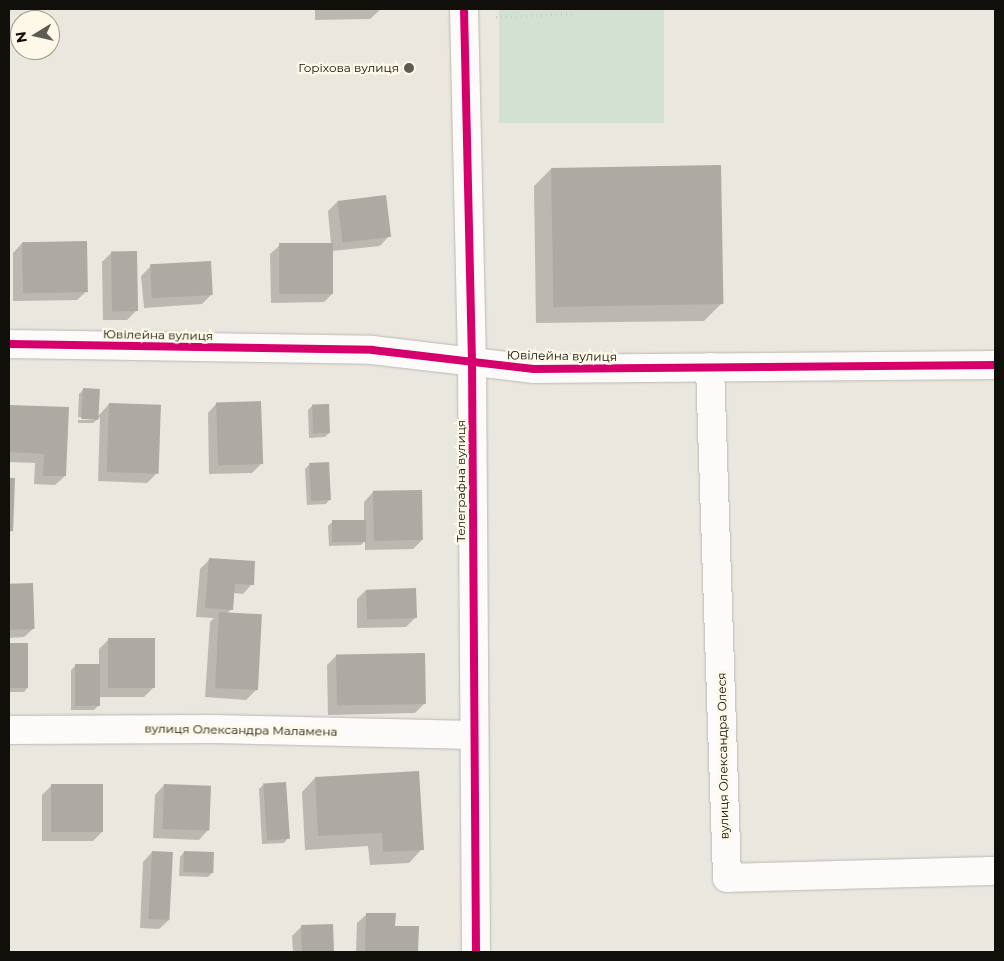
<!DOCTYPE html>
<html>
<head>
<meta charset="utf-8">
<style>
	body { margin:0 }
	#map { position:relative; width:1004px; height:961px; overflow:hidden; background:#eae7df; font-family:Montserrat,sans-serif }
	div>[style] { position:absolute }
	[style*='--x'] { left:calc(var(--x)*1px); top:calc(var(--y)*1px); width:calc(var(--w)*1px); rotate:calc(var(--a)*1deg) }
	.green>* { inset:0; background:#d2e1d1; transform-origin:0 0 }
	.shadow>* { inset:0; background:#0003 }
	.building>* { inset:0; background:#adaaa4; transform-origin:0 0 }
	.path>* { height:3px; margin-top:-1.5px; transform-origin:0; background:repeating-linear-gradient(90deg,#ccccc9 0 1px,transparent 0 5px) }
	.roads { filter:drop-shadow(0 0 1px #bab8b1) drop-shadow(0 0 1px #bab8b1) }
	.street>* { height:28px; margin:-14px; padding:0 14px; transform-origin:14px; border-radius:14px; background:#fcfbfa }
	.secondary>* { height:28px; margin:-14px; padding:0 14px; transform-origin:14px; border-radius:14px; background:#fcfbfa }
	.cycleway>* { height:8px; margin:-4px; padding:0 4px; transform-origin:4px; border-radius:4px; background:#d6006c }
	.dots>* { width:14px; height:14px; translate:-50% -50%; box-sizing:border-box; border:2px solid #fdf8e7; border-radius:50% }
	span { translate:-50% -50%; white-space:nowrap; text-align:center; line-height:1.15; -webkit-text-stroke:4.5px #fdf8e7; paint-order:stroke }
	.poi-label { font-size:12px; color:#100f09 }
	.right { translate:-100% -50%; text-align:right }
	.street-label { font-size:12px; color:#100f09 }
	.frame { position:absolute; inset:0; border:10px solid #100f09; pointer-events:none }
	.north { position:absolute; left:10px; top:10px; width:50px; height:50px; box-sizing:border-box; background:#fdf8e7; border:1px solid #9e9b8e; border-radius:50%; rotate:261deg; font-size:14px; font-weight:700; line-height:20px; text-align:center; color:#100f09 }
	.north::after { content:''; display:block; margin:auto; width:18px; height:22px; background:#5c5b54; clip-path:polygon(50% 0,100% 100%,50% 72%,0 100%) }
</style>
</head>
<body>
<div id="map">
	<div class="green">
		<div style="left:499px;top:9px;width:165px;height:114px"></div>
	</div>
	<div class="shadow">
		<div style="clip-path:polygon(315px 9px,381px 9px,370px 19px,315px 20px)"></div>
		<div style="clip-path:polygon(552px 168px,721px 304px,704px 321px,536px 323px,534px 186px)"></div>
		<div style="clip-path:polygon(337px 202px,389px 236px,380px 246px,332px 251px,333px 293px,324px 302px,271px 303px,270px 254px,280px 245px,331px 244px,328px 211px)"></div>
		<div style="clip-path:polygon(22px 243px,87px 291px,77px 300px,13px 301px,13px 253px)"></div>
		<div style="clip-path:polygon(111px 253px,137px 310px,127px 320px,103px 320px,102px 262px)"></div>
		<div style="clip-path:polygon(151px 266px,212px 294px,202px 304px,144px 308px,141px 276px)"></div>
		<div style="clip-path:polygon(84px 389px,98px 416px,109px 404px,157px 473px,147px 483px,98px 481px,100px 417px,93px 423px,78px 423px,78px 420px,95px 420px,78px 417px,79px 394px)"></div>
		<div style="clip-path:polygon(217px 403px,262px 463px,252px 473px,209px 474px,208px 413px)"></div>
		<div style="clip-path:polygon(9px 406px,67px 409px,65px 476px,55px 485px,34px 484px,35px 463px,9px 462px)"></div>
		<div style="clip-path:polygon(312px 406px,329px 433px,325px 437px,309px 438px,308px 410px)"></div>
		<div style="clip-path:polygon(310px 464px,330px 499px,326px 504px,307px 505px,305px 469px)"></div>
		<div style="clip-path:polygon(9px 479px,13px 480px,12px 530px,9px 533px)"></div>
		<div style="clip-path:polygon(373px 492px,422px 540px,413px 549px,365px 550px,365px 541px,361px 545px,329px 546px,328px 526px,333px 521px,364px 521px,364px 502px)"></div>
		<div style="clip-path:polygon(209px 560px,252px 584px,243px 594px,233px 593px,232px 609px,227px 613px,256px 690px,246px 700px,205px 697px,210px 622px,214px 618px,196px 617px,200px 569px)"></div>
		<div style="clip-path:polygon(32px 584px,34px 628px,24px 637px,9px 638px,9px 585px)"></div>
		<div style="clip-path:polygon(366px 590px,415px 618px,406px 627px,357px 628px,357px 599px)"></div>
		<div style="clip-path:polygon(109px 639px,153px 688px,144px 697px,98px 697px,98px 706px,94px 710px,71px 710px,71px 670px,76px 665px,99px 665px,99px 649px)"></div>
		<div style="clip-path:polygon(26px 644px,28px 687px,24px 692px,9px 692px,9px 645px)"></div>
		<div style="clip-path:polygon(336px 656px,424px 704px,415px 713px,328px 715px,327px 665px)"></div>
		<div style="clip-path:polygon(315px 778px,422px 849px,409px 863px,370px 865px,368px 846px,305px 850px,302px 792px)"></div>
		<div style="clip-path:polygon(52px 785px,102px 832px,93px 841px,42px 841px,42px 795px)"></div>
		<div style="clip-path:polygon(164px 785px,208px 830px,199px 840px,153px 838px,155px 795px)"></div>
		<div style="clip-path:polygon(263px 785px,288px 838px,284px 843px,262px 844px,259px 789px)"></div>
		<div style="clip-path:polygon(152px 852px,169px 920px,159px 929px,140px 928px,143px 862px)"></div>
		<div style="clip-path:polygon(184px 852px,212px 873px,208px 877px,179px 876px,180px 857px)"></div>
		<div style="clip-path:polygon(367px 914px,394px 927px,417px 928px,417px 952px,356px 952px,357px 923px)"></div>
		<div style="clip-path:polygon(302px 926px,332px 926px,332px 952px,293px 952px,292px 936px)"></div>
	</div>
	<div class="building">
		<div style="left:721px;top:165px;width:139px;height:170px;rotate:89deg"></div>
		<div style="left:386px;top:195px;width:42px;height:49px;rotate:83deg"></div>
		<div style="left:87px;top:241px;width:51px;height:65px;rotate:89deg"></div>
		<div style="left:279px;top:243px;width:54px;height:51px"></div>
		<div style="left:137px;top:251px;width:60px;height:26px;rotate:89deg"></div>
		<div style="left:211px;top:261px;width:34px;height:61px;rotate:87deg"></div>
		<div style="left:83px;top:388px;width:17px;height:31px;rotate:3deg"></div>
		<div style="left:261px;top:401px;width:63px;height:45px;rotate:88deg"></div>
		<div style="left:109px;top:403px;width:52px;height:69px;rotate:2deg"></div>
		<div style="left:329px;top:404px;width:29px;height:17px;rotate:88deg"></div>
		<div style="clip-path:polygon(9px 405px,69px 407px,66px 476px,43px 476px,44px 454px,9px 452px)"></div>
		<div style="left:329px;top:462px;width:38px;height:20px;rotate:87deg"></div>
		<div style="clip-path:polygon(9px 478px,15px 478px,13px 531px,9px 531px)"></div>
		<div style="left:422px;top:490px;width:50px;height:49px;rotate:89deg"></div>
		<div style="left:332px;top:520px;width:34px;height:22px"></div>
		<div style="clip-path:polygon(209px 558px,255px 561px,254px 585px,235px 584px,233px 610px,205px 608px)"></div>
		<div style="left:33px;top:583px;width:46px;height:24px;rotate:88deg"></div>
		<div style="left:416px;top:588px;width:30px;height:50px;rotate:88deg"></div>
		<div style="left:219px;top:612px;width:43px;height:76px;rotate:3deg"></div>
		<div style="left:108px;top:638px;width:47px;height:50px"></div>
		<div style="left:9px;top:643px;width:19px;height:45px"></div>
		<div style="left:425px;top:653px;width:51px;height:89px;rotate:89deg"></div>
		<div style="left:75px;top:664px;width:25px;height:42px"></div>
		<div style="clip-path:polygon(419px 771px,424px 850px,383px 852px,382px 833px,318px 836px,315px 777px)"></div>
		<div style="left:286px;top:782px;width:57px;height:23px;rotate:86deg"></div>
		<div style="left:51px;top:784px;width:52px;height:48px"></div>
		<div style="left:164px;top:784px;width:47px;height:45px;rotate:2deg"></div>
		<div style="left:152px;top:851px;width:21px;height:68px;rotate:3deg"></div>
		<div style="left:184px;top:851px;width:30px;height:21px;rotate:2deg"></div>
		<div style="clip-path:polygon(366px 913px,396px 913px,395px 926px,419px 926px,418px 952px,365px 952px)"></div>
		<div style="left:333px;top:924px;width:28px;height:32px;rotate:88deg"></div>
	</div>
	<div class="path">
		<div style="--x:496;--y:17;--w:80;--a:-2.9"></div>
	</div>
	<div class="roads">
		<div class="street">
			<div style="--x:9;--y:344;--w:363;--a:0.9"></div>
			<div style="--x:372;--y:350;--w:163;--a:6.7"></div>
			<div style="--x:534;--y:369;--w:461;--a:-0.5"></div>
			<div style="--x:710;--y:367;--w:511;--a:88.09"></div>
			<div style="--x:727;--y:878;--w:268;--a:-1.5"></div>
			<div style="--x:9;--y:730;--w:205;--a:-0.3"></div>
			<div style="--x:214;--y:729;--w:260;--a:1.3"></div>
		</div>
		<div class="secondary">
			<div style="--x:464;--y:9;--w:354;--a:88.7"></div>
			<div style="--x:472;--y:363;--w:589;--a:89.61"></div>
		</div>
	</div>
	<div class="cycleway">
		<div style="--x:464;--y:9;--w:354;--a:88.7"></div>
		<div style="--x:472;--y:363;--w:589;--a:89.61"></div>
		<div style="--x:9;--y:344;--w:363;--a:0.9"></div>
		<div style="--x:372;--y:350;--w:163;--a:6.7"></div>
		<div style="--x:534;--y:369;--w:461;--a:-0.5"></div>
	</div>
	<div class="dots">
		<div style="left:409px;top:68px;background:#5c5b54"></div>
	</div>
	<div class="poi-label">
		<span class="right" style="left:399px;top:68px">Горіхова вулиця</span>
	</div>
	<div class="street-label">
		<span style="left:158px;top:335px;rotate:1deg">Ювілейна вулиця</span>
		<span style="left:562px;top:356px;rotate:1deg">Ювілейна вулиця</span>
		<span style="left:461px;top:481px;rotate:-90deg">Телеграфна вулиця</span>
		<span style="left:241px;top:730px;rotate:1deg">вулиця Олександра Маламена</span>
		<span style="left:723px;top:756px;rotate:-91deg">вулиця Олександра Олеся</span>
	</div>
	<div class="frame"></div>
	<div class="north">N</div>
</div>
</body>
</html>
